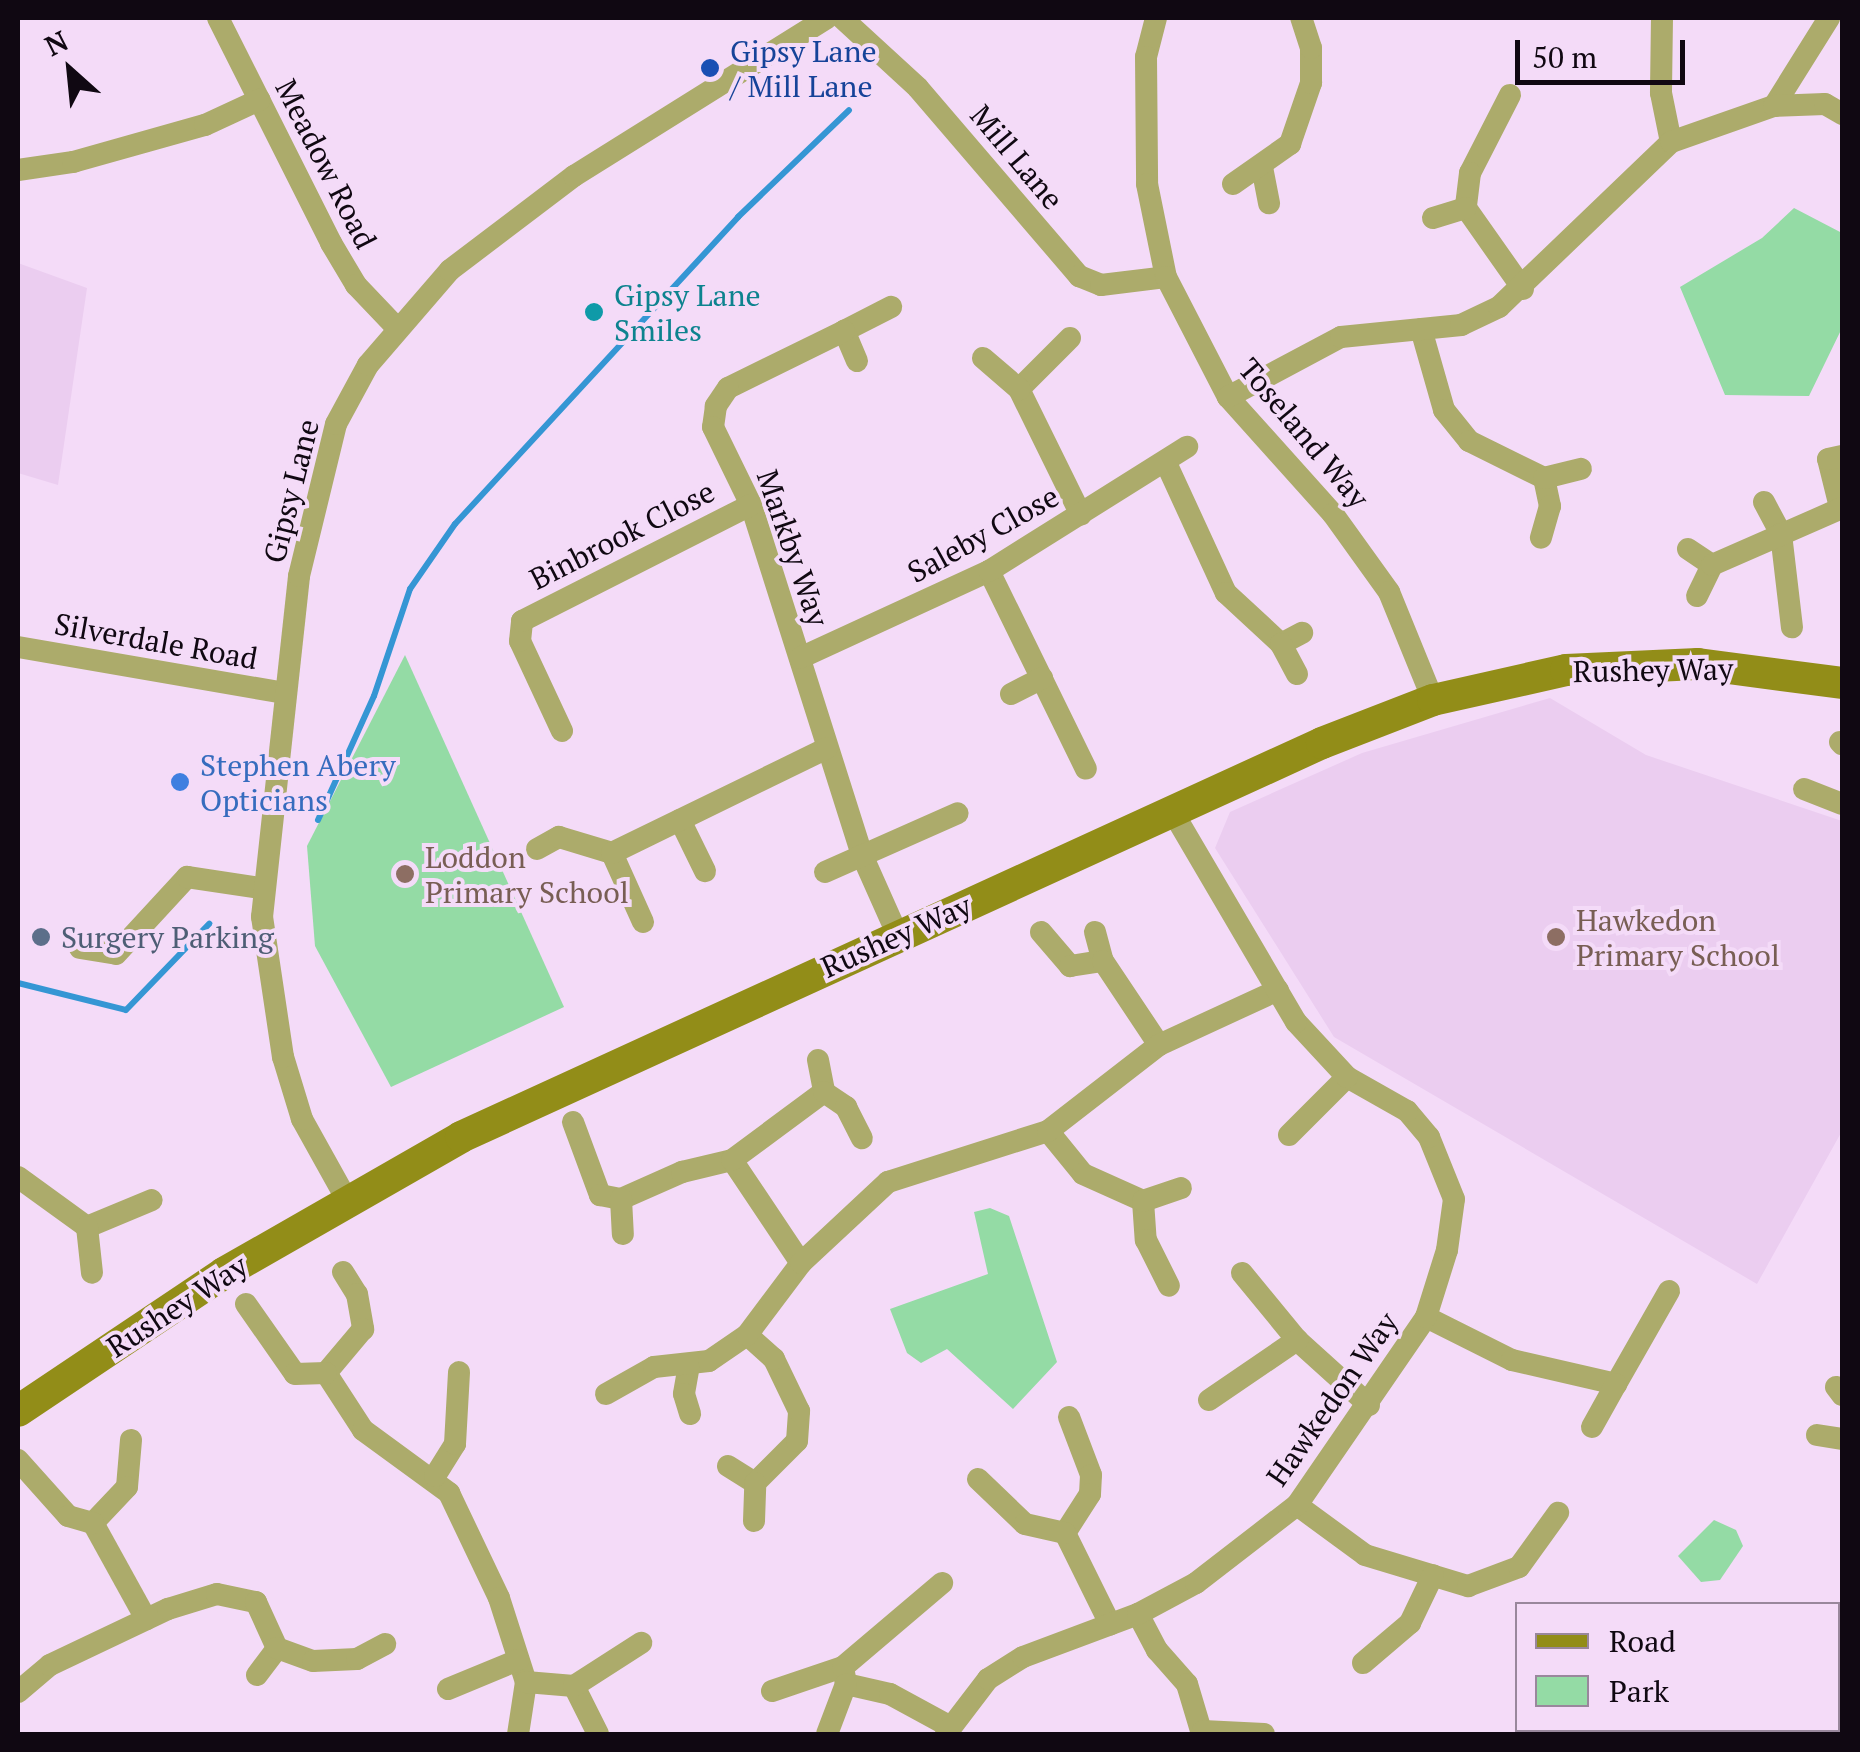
<!DOCTYPE html>
<html>
<head>
<meta charset="utf-8">
<style>
	body { margin:0 }
	#map { position:relative; width:1860px; height:1752px; overflow:hidden; background:#f4dbf8; font-family:"PT Serif",serif }
	div>[style] { position:absolute }
	[style*='--x'] { left:calc(var(--x)*1px); top:calc(var(--y)*1px); width:calc(var(--w)*1px); rotate:calc(var(--a)*1deg) }
	.built>* { inset:0; background:#ebcdf0 }
	.green>* { inset:0; background:#94dba5 }
	.stream>* { height:6px; margin:-3px; padding:0 3px; transform-origin:3px; border-radius:3px; background:#3596d4 }
	.street>* { height:22px; margin:-11px; padding:0 11px; transform-origin:11px; border-radius:11px; background:#acab6b }
	.secondary>* { height:32px; margin:-16px; padding:0 16px; transform-origin:16px; border-radius:16px; background:#928d18 }
	.dots>* { width:28px; height:28px; translate:-50% -50%; box-sizing:border-box; border:5px solid #f4dbf8; border-radius:50% }
	span { translate:-50% -50%; white-space:nowrap; text-align:center; line-height:1.15; -webkit-text-stroke:8px #f4dbf8; paint-order:stroke }
	.transit-label { font-size:30px; color:#164399 }
	.left { translate:0 -50%; text-align:left }
	.street-label { font-size:30px; color:#100812 }
	.culture-label { font-size:30px; color:#0d838f }
	.shop-label { font-size:30px; color:#366cbe }
	.education-label { font-size:30px; color:#785e54 }
	.service-label { font-size:30px; color:#4e5e75 }
	.frame { position:absolute; inset:0; border:20px solid #100812; pointer-events:none }
	.legend { position:absolute; left:1515px; top:1602px; width:325px; height:130px; box-sizing:border-box; background:#f4dbf8; border:2px solid #99879c; margin:0; padding:12px 18px; list-style:none; font-size:30px; color:#100812 }
	.legend li { display:flex; align-items:center; gap:20px; height:50px }
	.legend b { width:50px; border:2px solid #99879c }
	.north { position:absolute; left:20px; top:20px; width:100px; height:100px; -webkit-text-stroke:8px #f4dbf8; paint-order:stroke; rotate:333deg; font-size:28px; font-weight:700; line-height:40px; text-align:center; color:#100812 }
	.north::after { content:''; display:block; margin:auto; width:35px; height:45px; background:#100812; clip-path:polygon(50% 0,100% 100%,50% 72%,0 100%) }
	.scale { position:absolute; left:1515px; top:40px; width:170px; height:45px; box-sizing:border-box; border:5px solid #100812; border-top:0; padding-left:12px; font-size:30px; line-height:35px; white-space:nowrap; color:#100812; -webkit-text-stroke:8px #f4dbf8; paint-order:stroke }
</style>
</head>
<body>
<div id="map">
	<div class="built">
		<div style="clip-path:polygon(18px 263px,87px 288px,58px 485px,18px 473px)"></div>
		<div style="clip-path:polygon(1550px 698px,1646px 755px,1842px 821px,1842px 1131px,1757px 1284px,1334px 1037px,1215px 848px,1230px 812px,1362px 753px)"></div>
	</div>
	<div class="green">
		<div style="clip-path:polygon(1794px 208px,1842px 233px,1842px 328px,1809px 396px,1725px 395px,1680px 287px,1762px 238px)"></div>
		<div style="clip-path:polygon(405px 655px,564px 1007px,391px 1087px,315px 946px,307px 846px)"></div>
		<div style="clip-path:polygon(990px 1208px,1009px 1216px,1057px 1362px,1013px 1409px,947px 1349px,921px 1363px,907px 1353px,890px 1309px,988px 1274px,974px 1212px)"></div>
		<div style="clip-path:polygon(1714px 1520px,1736px 1530px,1743px 1546px,1720px 1580px,1701px 1582px,1678px 1556px)"></div>
	</div>
	<div class="stream">
		<div style="--x:318;--y:820;--w:136;--a:-65.7"></div>
		<div style="--x:374;--y:696;--w:113;--a:-71.4"></div>
		<div style="--x:410;--y:589;--w:79;--a:-55.3"></div>
		<div style="--x:455;--y:524;--w:418;--a:-47.3"></div>
		<div style="--x:738;--y:217;--w:154;--a:-43.9"></div>
		<div style="--x:18;--y:983;--w:111;--a:14"></div>
		<div style="--x:126;--y:1010;--w:120;--a:-46"></div>
	</div>
	<div class="street">
		<div style="--x:218;--y:18;--w:252;--a:63.3"></div>
		<div style="--x:331;--y:243;--w:49;--a:59.2"></div>
		<div style="--x:356;--y:285;--w:58;--a:46.4"></div>
		<div style="--x:842;--y:18;--w:103;--a:42.6"></div>
		<div style="--x:918;--y:88;--w:248;--a:49.4"></div>
		<div style="--x:1079;--y:276;--w:24;--a:22"></div>
		<div style="--x:1101;--y:285;--w:65;--a:-7"></div>
		<div style="--x:1156;--y:18;--w:40;--a:104.4"></div>
		<div style="--x:1146;--y:57;--w:127;--a:89.5"></div>
		<div style="--x:1147;--y:184;--w:95;--a:78.5"></div>
		<div style="--x:1166;--y:277;--w:135;--a:62.7"></div>
		<div style="--x:1228;--y:397;--w:157;--a:48.1"></div>
		<div style="--x:1333;--y:514;--w:96;--a:54.3"></div>
		<div style="--x:1389;--y:592;--w:117;--a:67.8"></div>
		<div style="--x:1662;--y:18;--w:75;--a:90.8"></div>
		<div style="--x:1661;--y:93;--w:50;--a:78.5"></div>
		<div style="--x:1510;--y:95;--w:88;--a:117.1"></div>
		<div style="--x:1470;--y:173;--w:35;--a:97"></div>
		<div style="--x:1466;--y:208;--w:99;--a:54.9"></div>
		<div style="--x:1774;--y:106;--w:104;--a:-58"></div>
		<div style="--x:1262;--y:167;--w:37;--a:79"></div>
		<div style="--x:18;--y:170;--w:56;--a:-8.3"></div>
		<div style="--x:73;--y:162;--w:137;--a:-15.7"></div>
		<div style="--x:205;--y:125;--w:60;--a:-24.8"></div>
		<div style="--x:1233;--y:184;--w:70;--a:-35.1"></div>
		<div style="--x:1290;--y:144;--w:65;--a:-71"></div>
		<div style="--x:1311;--y:83;--w:35;--a:-90"></div>
		<div style="--x:1311;--y:48;--w:32;--a:-108"></div>
		<div style="--x:1433;--y:218;--w:34;--a:-17"></div>
		<div style="--x:1421;--y:329;--w:84;--a:74.1"></div>
		<div style="--x:1444;--y:410;--w:40;--a:51"></div>
		<div style="--x:1469;--y:441;--w:84;--a:26.3"></div>
		<div style="--x:1544;--y:478;--w:29;--a:78"></div>
		<div style="--x:1550;--y:506;--w:33;--a:106"></div>
		<div style="--x:844;--y:331;--w:53;--a:-27.1"></div>
		<div style="--x:1070;--y:338;--w:72;--a:135"></div>
		<div style="--x:1019;--y:389;--w:140;--a:63.8"></div>
		<div style="--x:983;--y:358;--w:48;--a:40.7"></div>
		<div style="--x:857;--y:361;--w:33;--a:-113"></div>
		<div style="--x:844;--y:331;--w:129;--a:153.8"></div>
		<div style="--x:728;--y:388;--w:22;--a:124"></div>
		<div style="--x:716;--y:406;--w:21;--a:98"></div>
		<div style="--x:713;--y:427;--w:87;--a:64"></div>
		<div style="--x:751;--y:505;--w:367;--a:72.4"></div>
		<div style="--x:862;--y:855;--w:89;--a:66"></div>
		<div style="--x:1228;--y:397;--w:128;--a:-28"></div>
		<div style="--x:1341;--y:337;--w:121;--a:-5.7"></div>
		<div style="--x:1461;--y:325;--w:42;--a:-25.3"></div>
		<div style="--x:1499;--y:307;--w:238;--a:-43.8"></div>
		<div style="--x:1671;--y:142;--w:109;--a:-19.3"></div>
		<div style="--x:1774;--y:106;--w:51;--a:-2.2"></div>
		<div style="--x:1825;--y:104;--w:20;--a:30"></div>
		<div style="--x:1167;--y:465;--w:141;--a:65.3"></div>
		<div style="--x:1226;--y:593;--w:75;--a:42.8"></div>
		<div style="--x:1281;--y:644;--w:24;--a:-28"></div>
		<div style="--x:1544;--y:478;--w:38;--a:-14"></div>
		<div style="--x:1764;--y:502;--w:36;--a:62"></div>
		<div style="--x:1781;--y:534;--w:94;--a:83.3"></div>
		<div style="--x:1840;--y:507;--w:49;--a:-104"></div>
		<div style="--x:1828;--y:459;--w:14;--a:-12"></div>
		<div style="--x:1688;--y:549;--w:29;--a:34"></div>
		<div style="--x:989;--y:571;--w:220;--a:63.9"></div>
		<div style="--x:1697;--y:596;--w:34;--a:-64"></div>
		<div style="--x:1712;--y:565;--w:142;--a:-23.7"></div>
		<div style="--x:1281;--y:644;--w:34;--a:62"></div>
		<div style="--x:18;--y:647;--w:270;--a:9.8"></div>
		<div style="--x:800;--y:658;--w:208;--a:-24.7"></div>
		<div style="--x:989;--y:571;--w:234;--a:-32.1"></div>
		<div style="--x:1011;--y:694;--w:35;--a:-27"></div>
		<div style="--x:562;--y:731;--w:99;--a:-115"></div>
		<div style="--x:520;--y:641;--w:20;--a:-84"></div>
		<div style="--x:522;--y:621;--w:257;--a:-26.9"></div>
		<div style="--x:1840;--y:742;--w:3;--a:45"></div>
		<div style="--x:1804;--y:789;--w:41;--a:21.5"></div>
		<div style="--x:680;--y:820;--w:57;--a:63.9"></div>
		<div style="--x:537;--y:849;--w:25;--a:-29"></div>
		<div style="--x:559;--y:837;--w:55;--a:16.8"></div>
		<div style="--x:825;--y:872;--w:145;--a:-23.9"></div>
		<div style="--x:643;--y:922;--w:76;--a:-114.2"></div>
		<div style="--x:612;--y:853;--w:239;--a:-26"></div>
		<div style="--x:1041;--y:932;--w:45;--a:49.5"></div>
		<div style="--x:1070;--y:966;--w:33;--a:-9"></div>
		<div style="--x:1095;--y:932;--w:30;--a:75"></div>
		<div style="--x:1103;--y:961;--w:101;--a:56.3"></div>
		<div style="--x:80;--y:948;--w:36;--a:9"></div>
		<div style="--x:116;--y:954;--w:105;--a:-47.3"></div>
		<div style="--x:187;--y:877;--w:75;--a:8.5"></div>
		<div style="--x:818;--y:1060;--w:33;--a:79"></div>
		<div style="--x:573;--y:1122;--w:78;--a:69.7"></div>
		<div style="--x:600;--y:1195;--w:21;--a:11"></div>
		<div style="--x:621;--y:1199;--w:67;--a:-23.9"></div>
		<div style="--x:682;--y:1172;--w:51;--a:-13.5"></div>
		<div style="--x:732;--y:1160;--w:124;--a:56.2"></div>
		<div style="--x:1048;--y:1131;--w:55;--a:50.9"></div>
		<div style="--x:1083;--y:1174;--w:66;--a:24.2"></div>
		<div style="--x:1143;--y:1201;--w:39;--a:86"></div>
		<div style="--x:1146;--y:1240;--w:51;--a:63.4"></div>
		<div style="--x:1289;--y:1135;--w:82;--a:-45"></div>
		<div style="--x:732;--y:1160;--w:114;--a:-36.5"></div>
		<div style="--x:824;--y:1092;--w:27;--a:34"></div>
		<div style="--x:846;--y:1107;--w:35;--a:63"></div>
		<div style="--x:18;--y:1177;--w:85;--a:35.9"></div>
		<div style="--x:87;--y:1227;--w:70;--a:-22.6"></div>
		<div style="--x:621;--y:1199;--w:35;--a:87"></div>
		<div style="--x:347;--y:1200;--w:93;--a:-119.1"></div>
		<div style="--x:302;--y:1119;--w:65;--a:-107"></div>
		<div style="--x:283;--y:1057;--w:142;--a:-98.5"></div>
		<div style="--x:262;--y:917;--w:343;--a:-83.8"></div>
		<div style="--x:299;--y:576;--w:156;--a:-76.3"></div>
		<div style="--x:336;--y:424;--w:67;--a:-61.5"></div>
		<div style="--x:368;--y:365;--w:125;--a:-49.2"></div>
		<div style="--x:450;--y:270;--w:156;--a:-37.2"></div>
		<div style="--x:574;--y:176;--w:298;--a:-32"></div>
		<div style="--x:1143;--y:1201;--w:40;--a:-18.9"></div>
		<div style="--x:87;--y:1227;--w:46;--a:83.8"></div>
		<div style="--x:343;--y:1272;--w:26;--a:58"></div>
		<div style="--x:357;--y:1294;--w:36;--a:80"></div>
		<div style="--x:363;--y:1329;--w:57;--a:130.1"></div>
		<div style="--x:326;--y:1373;--w:68;--a:57"></div>
		<div style="--x:363;--y:1430;--w:107;--a:36.2"></div>
		<div style="--x:449;--y:1493;--w:116;--a:64.5"></div>
		<div style="--x:499;--y:1598;--w:88;--a:72.2"></div>
		<div style="--x:526;--y:1682;--w:53;--a:98.7"></div>
		<div style="--x:1242;--y:1273;--w:87;--a:50.6"></div>
		<div style="--x:1297;--y:1340;--w:97;--a:42.1"></div>
		<div style="--x:246;--y:1304;--w:85;--a:55"></div>
		<div style="--x:295;--y:1374;--w:31;--a:-2"></div>
		<div style="--x:1426;--y:1317;--w:96;--a:26.6"></div>
		<div style="--x:1512;--y:1360;--w:107;--a:13"></div>
		<div style="--x:1616;--y:1384;--w:107;--a:-60.3"></div>
		<div style="--x:689;--y:1365;--w:29;--a:100"></div>
		<div style="--x:684;--y:1394;--w:21;--a:73"></div>
		<div style="--x:1836;--y:1387;--w:10;--a:53"></div>
		<div style="--x:606;--y:1394;--w:55;--a:-29.4"></div>
		<div style="--x:654;--y:1367;--w:55;--a:-6.2"></div>
		<div style="--x:709;--y:1361;--w:46;--a:-34.4"></div>
		<div style="--x:1209;--y:1400;--w:107;--a:-34.3"></div>
		<div style="--x:1069;--y:1417;--w:62;--a:69.2"></div>
		<div style="--x:1091;--y:1475;--w:19;--a:93"></div>
		<div style="--x:1090;--y:1494;--w:46;--a:122.7"></div>
		<div style="--x:1065;--y:1533;--w:102;--a:63.7"></div>
		<div style="--x:1592;--y:1427;--w:49;--a:-60.8"></div>
		<div style="--x:1817;--y:1435;--w:25;--a:9"></div>
		<div style="--x:131;--y:1440;--w:47;--a:94.9"></div>
		<div style="--x:127;--y:1487;--w:50;--a:133.4"></div>
		<div style="--x:93;--y:1523;--w:110;--a:61.1"></div>
		<div style="--x:18;--y:1460;--w:75;--a:48.2"></div>
		<div style="--x:68;--y:1516;--w:26;--a:16"></div>
		<div style="--x:728;--y:1466;--w:32;--a:32"></div>
		<div style="--x:755;--y:1483;--w:59;--a:-45"></div>
		<div style="--x:797;--y:1441;--w:30;--a:-86"></div>
		<div style="--x:799;--y:1411;--w:58;--a:-115.7"></div>
		<div style="--x:774;--y:1359;--w:36;--a:-138"></div>
		<div style="--x:747;--y:1335;--w:90;--a:-53.1"></div>
		<div style="--x:801;--y:1263;--w:119;--a:-43"></div>
		<div style="--x:888;--y:1182;--w:168;--a:-17.7"></div>
		<div style="--x:1048;--y:1131;--w:140;--a:-37.8"></div>
		<div style="--x:1159;--y:1045;--w:131;--a:-24.8"></div>
		<div style="--x:435;--y:1476;--w:38;--a:-58"></div>
		<div style="--x:455;--y:1444;--w:72;--a:-86.8"></div>
		<div style="--x:978;--y:1479;--w:65;--a:43.8"></div>
		<div style="--x:1025;--y:1524;--w:41;--a:12.7"></div>
		<div style="--x:1297;--y:1505;--w:84;--a:36.3"></div>
		<div style="--x:1365;--y:1555;--w:108;--a:16.8"></div>
		<div style="--x:1468;--y:1586;--w:54;--a:-20.4"></div>
		<div style="--x:1519;--y:1567;--w:67;--a:-54.2"></div>
		<div style="--x:754;--y:1521;--w:38;--a:-88"></div>
		<div style="--x:1138;--y:1614;--w:41;--a:62.2"></div>
		<div style="--x:1157;--y:1650;--w:45;--a:48.6"></div>
		<div style="--x:1187;--y:1684;--w:52;--a:73.3"></div>
		<div style="--x:1363;--y:1663;--w:62;--a:-40.4"></div>
		<div style="--x:1410;--y:1623;--w:53;--a:-64.4"></div>
		<div style="--x:843;--y:1667;--w:17;--a:80"></div>
		<div style="--x:846;--y:1684;--w:45;--a:12.8"></div>
		<div style="--x:890;--y:1694;--w:67;--a:28.5"></div>
		<div style="--x:257;--y:1675;--w:34;--a:-53"></div>
		<div style="--x:526;--y:1682;--w:48;--a:4.8"></div>
		<div style="--x:574;--y:1686;--w:54;--a:63.4"></div>
		<div style="--x:574;--y:1686;--w:80;--a:-32.7"></div>
		<div style="--x:448;--y:1689;--w:76;--a:-22.5"></div>
		<div style="--x:772;--y:1691;--w:75;--a:-18.7"></div>
		<div style="--x:843;--y:1667;--w:130;--a:-40.3"></div>
		<div style="--x:18;--y:1692;--w:42;--a:-40.2"></div>
		<div style="--x:50;--y:1665;--w:131;--a:-25.4"></div>
		<div style="--x:168;--y:1609;--w:51;--a:-17"></div>
		<div style="--x:217;--y:1594;--w:40;--a:12"></div>
		<div style="--x:256;--y:1602;--w:51;--a:65.5"></div>
		<div style="--x:277;--y:1648;--w:38;--a:20"></div>
		<div style="--x:313;--y:1661;--w:44;--a:-2.6"></div>
		<div style="--x:357;--y:1659;--w:32;--a:-28"></div>
		<div style="--x:1203;--y:1731;--w:61;--a:2.8"></div>
		<div style="--x:827;--y:1734;--w:53;--a:-69.2"></div>
		<div style="--x:946;--y:1734;--w:69;--a:-52.6"></div>
		<div style="--x:988;--y:1679;--w:41;--a:-32.2"></div>
		<div style="--x:1023;--y:1657;--w:123;--a:-20.5"></div>
		<div style="--x:1138;--y:1614;--w:66;--a:-28.1"></div>
		<div style="--x:1196;--y:1583;--w:128;--a:-37.7"></div>
		<div style="--x:1297;--y:1505;--w:228;--a:-55.5"></div>
		<div style="--x:1426;--y:1317;--w:70;--a:-72.6"></div>
		<div style="--x:1447;--y:1250;--w:51;--a:-82.2"></div>
		<div style="--x:1454;--y:1199;--w:67;--a:-112"></div>
		<div style="--x:1429;--y:1137;--w:34;--a:-130"></div>
		<div style="--x:1407;--y:1111;--w:69;--a:-150.5"></div>
		<div style="--x:1347;--y:1077;--w:75;--a:-132.8"></div>
		<div style="--x:1296;--y:1022;--w:247;--a:-120.4"></div>
		<div style="--x:1615;--y:1734;--w:5;--a:-53"></div>
		<div style="--x:1821;--y:1734;--w:4;--a:-63"></div>
	</div>
	<div class="secondary">
		<div style="--x:18;--y:1411;--w:248;--a:-33.8"></div>
		<div style="--x:224;--y:1273;--w:273;--a:-29.8"></div>
		<div style="--x:461;--y:1137;--w:947;--a:-24.59"></div>
		<div style="--x:1322;--y:743;--w:119;--a:-21.2"></div>
		<div style="--x:1433;--y:700;--w:136;--a:-12.7"></div>
		<div style="--x:1566;--y:670;--w:132;--a:-2.6"></div>
		<div style="--x:1698;--y:664;--w:145;--a:7.5"></div>
	</div>
	<div class="dots">
		<div style="left:710px;top:68px;background:#1a4fb4"></div>
		<div style="left:594px;top:312px;background:#0f9aa8"></div>
		<div style="left:180px;top:782px;background:#3f7fe0"></div>
		<div style="left:405px;top:874px;background:#8d6e63"></div>
		<div style="left:41px;top:937px;background:#5c6f8a"></div>
		<div style="left:1556px;top:937px;background:#8d6e63"></div>
	</div>
	<div class="transit-label">
		<span class="left" style="left:730px;top:68px">Gipsy Lane<br>/ Mill Lane</span>
	</div>
	<div class="street-label">
		<span style="left:1017px;top:157px;rotate:50deg">Mill Lane</span>
		<span style="left:326px;top:164px;rotate:63deg">Meadow Road</span>
		<span style="left:1304px;top:433px;rotate:50deg">Toseland Way</span>
		<span style="left:291px;top:491px;rotate:-76deg">Gipsy Lane</span>
		<span style="left:983px;top:534px;rotate:-29deg">Saleby Close</span>
		<span style="left:622px;top:535px;rotate:-27deg">Binbrook Close</span>
		<span style="left:793px;top:548px;rotate:71deg">Markby Way</span>
		<span style="left:156px;top:641px;rotate:10deg">Silverdale Road</span>
		<span style="left:1653px;top:670px;rotate:-1deg">Rushey Way</span>
		<span style="left:896px;top:936px;rotate:-24deg">Rushey Way</span>
		<span style="left:177px;top:1306px;rotate:-33deg">Rushey Way</span>
		<span style="left:1332px;top:1399px;rotate:-55deg">Hawkedon Way</span>
	</div>
	<div class="culture-label">
		<span class="left" style="left:614px;top:312px">Gipsy Lane<br>Smiles</span>
	</div>
	<div class="shop-label">
		<span class="left" style="left:200px;top:782px">Stephen Abery<br>Opticians</span>
	</div>
	<div class="education-label">
		<span class="left" style="left:425px;top:874px">Loddon<br>Primary School</span>
		<span class="left" style="left:1576px;top:937px">Hawkedon<br>Primary School</span>
	</div>
	<div class="service-label">
		<span class="left" style="left:61px;top:937px">Surgery Parking</span>
	</div>
	<div class="frame"></div>
	<ul class="legend">
	<li><b style="height:12px;background:#928d18"></b>Road</li>
	<li><b style="height:28px;background:#94dba5"></b>Park</li>
	</ul>
	<div class="north">N</div>
	<div class="scale">50 m</div>
</div>
</body>
</html>
